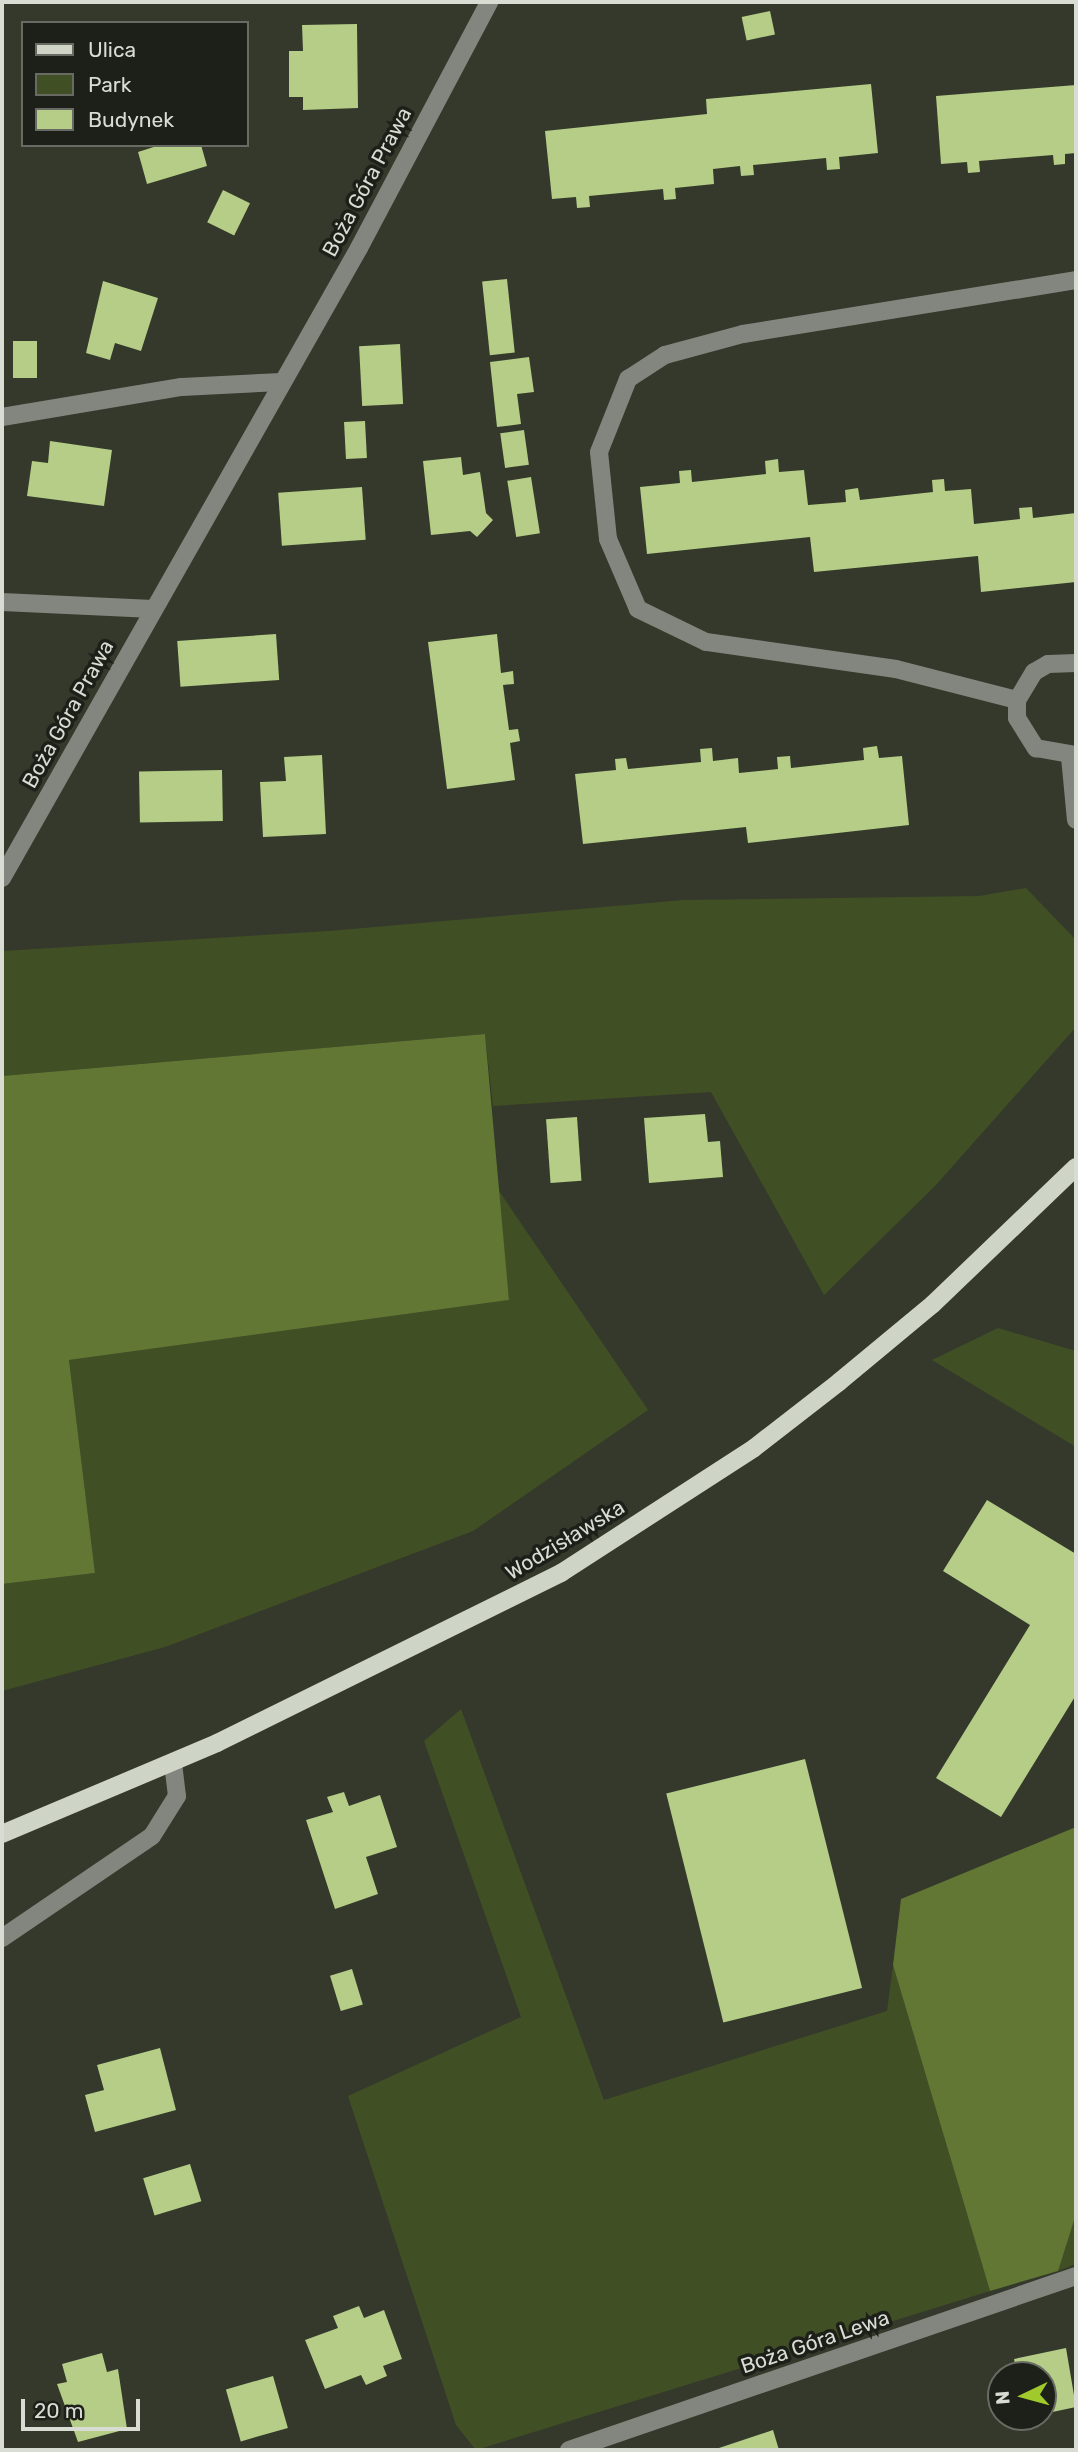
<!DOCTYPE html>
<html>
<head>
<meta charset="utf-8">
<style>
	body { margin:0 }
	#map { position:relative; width:1078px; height:2452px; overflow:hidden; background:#34392b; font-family:Rubik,sans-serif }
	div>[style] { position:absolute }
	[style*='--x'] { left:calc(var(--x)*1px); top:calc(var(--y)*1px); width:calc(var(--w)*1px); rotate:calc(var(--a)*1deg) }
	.green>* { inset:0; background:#414f25 }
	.forest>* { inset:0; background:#627734 }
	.building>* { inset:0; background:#b5cd87; transform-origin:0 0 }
	.minor>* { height:18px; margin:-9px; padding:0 9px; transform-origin:9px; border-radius:9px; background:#83867f }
	.major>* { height:18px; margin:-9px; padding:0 9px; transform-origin:9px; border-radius:9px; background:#cfd5c6 }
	span { translate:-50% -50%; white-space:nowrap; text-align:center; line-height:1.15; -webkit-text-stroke:7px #1d1f19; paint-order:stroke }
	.street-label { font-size:21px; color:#d8dcd3 }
	.frame { position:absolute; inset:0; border:4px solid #d8dcd3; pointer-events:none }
	.legend { position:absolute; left:21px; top:21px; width:228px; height:126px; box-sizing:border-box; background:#1d1f19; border:2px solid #686b63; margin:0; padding:9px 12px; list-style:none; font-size:21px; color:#d8dcd3 }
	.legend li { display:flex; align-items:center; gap:14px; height:35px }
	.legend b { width:35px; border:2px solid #686b63 }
	.north { position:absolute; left:987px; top:2361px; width:70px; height:70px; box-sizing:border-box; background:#1d1f19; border:2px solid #686b63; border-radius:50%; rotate:265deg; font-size:19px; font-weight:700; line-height:28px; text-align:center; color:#d8dcd3 }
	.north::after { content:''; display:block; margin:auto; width:24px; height:32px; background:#a0ca2c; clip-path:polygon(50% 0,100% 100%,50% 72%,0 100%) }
	.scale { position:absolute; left:21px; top:2399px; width:119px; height:32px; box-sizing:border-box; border:4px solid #d8dcd3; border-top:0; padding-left:9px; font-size:21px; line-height:24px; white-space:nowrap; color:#d8dcd3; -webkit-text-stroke:5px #1d1f19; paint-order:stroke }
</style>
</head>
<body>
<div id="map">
	<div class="green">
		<div style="clip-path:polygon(1026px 888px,1076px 940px,1076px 1027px,935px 1186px,824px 1295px,711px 1092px,493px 1106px,485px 1034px,2px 1076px,2px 951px,329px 931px,684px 900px,979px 896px)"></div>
		<div style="clip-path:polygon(497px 1188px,648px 1410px,473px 1531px,165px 1647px,2px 1691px,2px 1584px,95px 1573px,69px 1360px,509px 1300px)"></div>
		<div style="clip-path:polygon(998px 1328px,1076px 1351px,1076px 1447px,932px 1360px)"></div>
		<div style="clip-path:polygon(461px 1709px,604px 2100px,887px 2011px,893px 1965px,990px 2291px,476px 2450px,456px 2425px,348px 2096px,521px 2017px,424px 1741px)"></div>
		<div style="clip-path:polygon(1076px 2214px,1076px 2264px,1058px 2271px,1068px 2226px)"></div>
	</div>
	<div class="forest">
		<div style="clip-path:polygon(485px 1034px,509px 1300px,69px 1360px,95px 1573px,2px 1584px,2px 1076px)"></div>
		<div style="clip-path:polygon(1076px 1827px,1076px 2214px,1058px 2271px,990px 2291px,893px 1965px,901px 1899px)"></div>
	</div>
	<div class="building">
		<div style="left:770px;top:11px;width:24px;height:29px;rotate:78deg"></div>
		<div style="clip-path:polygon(357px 24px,358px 108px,303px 110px,303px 97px,289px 97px,289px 51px,303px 51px,302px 25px)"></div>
		<div style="clip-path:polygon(871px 84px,878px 153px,839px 157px,840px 169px,827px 170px,826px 158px,753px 165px,754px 175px,741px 176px,740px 166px,713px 169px,714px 184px,675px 188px,676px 199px,664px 200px,663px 189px,589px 196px,590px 207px,577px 208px,576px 197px,552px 199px,545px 131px,707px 114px,706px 99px)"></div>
		<div style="clip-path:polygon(1076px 85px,1076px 153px,1065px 154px,1065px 164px,1054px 165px,1053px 155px,979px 161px,980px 172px,968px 173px,967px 162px,941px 164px,936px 96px)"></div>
		<div style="clip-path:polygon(160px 145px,201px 145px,207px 166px,147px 184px,138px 152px)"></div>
		<div style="left:223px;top:190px;width:30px;height:36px;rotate:26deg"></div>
		<div style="left:507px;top:279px;width:74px;height:25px;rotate:84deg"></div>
		<div style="clip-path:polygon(103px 281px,158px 298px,141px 351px,115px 343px,110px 360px,86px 353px)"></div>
		<div style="left:13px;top:341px;width:24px;height:37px"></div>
		<div style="left:400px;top:344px;width:60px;height:41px;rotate:87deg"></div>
		<div style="clip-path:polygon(529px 357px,534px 392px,517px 394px,521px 424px,497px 427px,490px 362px)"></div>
		<div style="left:365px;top:421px;width:37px;height:21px;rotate:87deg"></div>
		<div style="left:524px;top:430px;width:35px;height:24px;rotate:82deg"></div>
		<div style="clip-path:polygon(50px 441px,112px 450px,104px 506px,27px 496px,32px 461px,48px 463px)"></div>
		<div style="clip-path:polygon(461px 457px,463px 475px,480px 472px,486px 513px,493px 520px,477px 537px,470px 531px,431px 535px,423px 461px)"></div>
		<div style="clip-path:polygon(778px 459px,779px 472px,804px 470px,808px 505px,846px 502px,845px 490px,858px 488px,860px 500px,933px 492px,932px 480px,944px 479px,945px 491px,971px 489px,974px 524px,1020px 519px,1019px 508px,1032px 507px,1033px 518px,1076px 513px,1076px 582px,981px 592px,978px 556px,814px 572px,810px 537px,647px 554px,640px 487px,680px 483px,679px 471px,691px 470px,692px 482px,766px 474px,765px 461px)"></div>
		<div style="left:531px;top:477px;width:57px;height:24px;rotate:81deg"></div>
		<div style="left:362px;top:487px;width:53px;height:84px;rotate:86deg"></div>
		<div style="left:276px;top:634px;width:46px;height:99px;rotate:86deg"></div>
		<div style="clip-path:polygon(497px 634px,501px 673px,513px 671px,514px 684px,503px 685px,509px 730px,518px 729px,520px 741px,510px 743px,515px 780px,447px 789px,428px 642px)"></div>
		<div style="clip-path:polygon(877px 746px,879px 758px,902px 756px,909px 825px,748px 843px,746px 827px,583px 844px,575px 774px,616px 770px,615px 759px,626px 758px,628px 769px,701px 762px,700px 749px,712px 748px,713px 761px,738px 758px,739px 773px,778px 769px,777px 757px,790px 756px,791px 768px,864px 760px,863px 748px)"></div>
		<div style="clip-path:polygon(322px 755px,326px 834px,263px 837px,260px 782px,286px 781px,284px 757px)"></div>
		<div style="left:222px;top:770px;width:51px;height:83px;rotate:89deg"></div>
		<div style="clip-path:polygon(705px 1114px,708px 1142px,720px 1141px,723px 1177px,649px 1183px,644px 1118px)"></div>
		<div style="left:577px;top:1117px;width:64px;height:31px;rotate:86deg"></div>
		<div style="clip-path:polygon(987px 1500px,1076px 1554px,1076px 1695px,1001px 1817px,936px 1778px,1030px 1625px,943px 1571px)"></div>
		<div style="left:805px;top:1759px;width:236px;height:143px;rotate:76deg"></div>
		<div style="clip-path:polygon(344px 1792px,349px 1806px,380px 1795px,397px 1847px,366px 1857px,378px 1894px,335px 1909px,306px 1820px,333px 1812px,327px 1797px)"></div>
		<div style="left:352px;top:1969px;width:37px;height:23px;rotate:73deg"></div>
		<div style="clip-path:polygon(160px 2048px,176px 2110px,95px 2132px,85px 2095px,104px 2090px,97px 2065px)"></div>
		<div style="left:190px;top:2164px;width:39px;height:49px;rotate:73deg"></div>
		<div style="clip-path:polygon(359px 2306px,364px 2318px,384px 2310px,402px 2359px,383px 2366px,387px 2376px,366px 2385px,361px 2375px,325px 2389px,305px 2340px,338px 2328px,333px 2316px)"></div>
		<div style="clip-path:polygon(1066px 2348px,1076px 2407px,1043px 2414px,1043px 2375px,1017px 2375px,1014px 2359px)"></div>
		<div style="clip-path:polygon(102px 2353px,107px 2372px,118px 2369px,127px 2429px,78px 2442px,57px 2384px,67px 2382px,62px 2364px)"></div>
		<div style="left:273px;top:2376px;width:54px;height:49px;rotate:74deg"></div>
		<div style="clip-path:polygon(773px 2430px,779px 2450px,713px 2450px)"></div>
	</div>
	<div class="minor">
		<div style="--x:2;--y:417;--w:182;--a:-9.5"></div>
		<div style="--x:182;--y:387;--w:100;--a:-2.9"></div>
		<div style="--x:2;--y:602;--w:151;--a:2.7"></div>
		<div style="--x:1076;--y:663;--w:28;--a:178"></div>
		<div style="--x:1048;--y:664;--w:16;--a:150"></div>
		<div style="--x:1034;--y:672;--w:33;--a:121"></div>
		<div style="--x:1017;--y:700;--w:18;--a:90"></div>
		<div style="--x:1017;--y:718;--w:36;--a:58"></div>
		<div style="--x:1036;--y:748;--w:41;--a:9.9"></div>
		<div style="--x:1017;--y:700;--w:125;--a:-165.6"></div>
		<div style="--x:896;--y:669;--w:192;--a:-171.9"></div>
		<div style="--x:706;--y:642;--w:76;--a:-154.1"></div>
		<div style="--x:638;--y:609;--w:76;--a:-113.2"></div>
		<div style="--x:608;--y:539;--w:87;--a:-95.9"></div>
		<div style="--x:599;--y:452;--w:79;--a:-68.3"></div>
		<div style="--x:628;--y:379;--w:44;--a:-33"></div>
		<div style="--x:665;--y:355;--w:81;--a:-15.1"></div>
		<div style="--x:743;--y:334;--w:337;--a:-9.2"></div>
		<div style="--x:1070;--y:757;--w:63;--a:84.6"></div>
		<div style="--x:2;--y:878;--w:724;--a:-60.46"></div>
		<div style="--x:359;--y:248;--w:278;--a:-62.1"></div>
		<div style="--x:2;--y:1938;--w:181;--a:-34.2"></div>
		<div style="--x:152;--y:1836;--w:47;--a:-58"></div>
		<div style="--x:177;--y:1796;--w:34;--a:-97"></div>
		<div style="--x:569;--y:2450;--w:536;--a:-18.94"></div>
	</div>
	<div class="major">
		<div style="--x:2;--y:1834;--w:233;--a:-22.9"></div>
		<div style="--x:217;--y:1743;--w:384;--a:-26.3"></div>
		<div style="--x:561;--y:1573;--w:230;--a:-32.9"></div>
		<div style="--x:754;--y:1448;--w:108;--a:-37.8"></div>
		<div style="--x:839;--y:1382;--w:122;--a:-39.7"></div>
		<div style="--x:933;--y:1304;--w:198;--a:-43.8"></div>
	</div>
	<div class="street-label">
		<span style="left:367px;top:182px;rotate:-62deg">Boża Góra Prawa</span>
		<span style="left:68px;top:714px;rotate:-61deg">Boża Góra Prawa</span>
		<span style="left:565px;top:1540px;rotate:-31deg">Wodzisławska</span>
		<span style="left:815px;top:2342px;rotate:-19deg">Boża Góra Lewa</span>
	</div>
	<div class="frame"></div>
	<ul class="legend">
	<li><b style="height:9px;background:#cfd5c6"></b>Ulica</li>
	<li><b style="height:19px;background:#414f25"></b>Park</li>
	<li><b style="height:19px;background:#b5cd87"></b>Budynek</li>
	</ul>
	<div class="north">N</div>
	<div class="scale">20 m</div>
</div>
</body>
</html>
